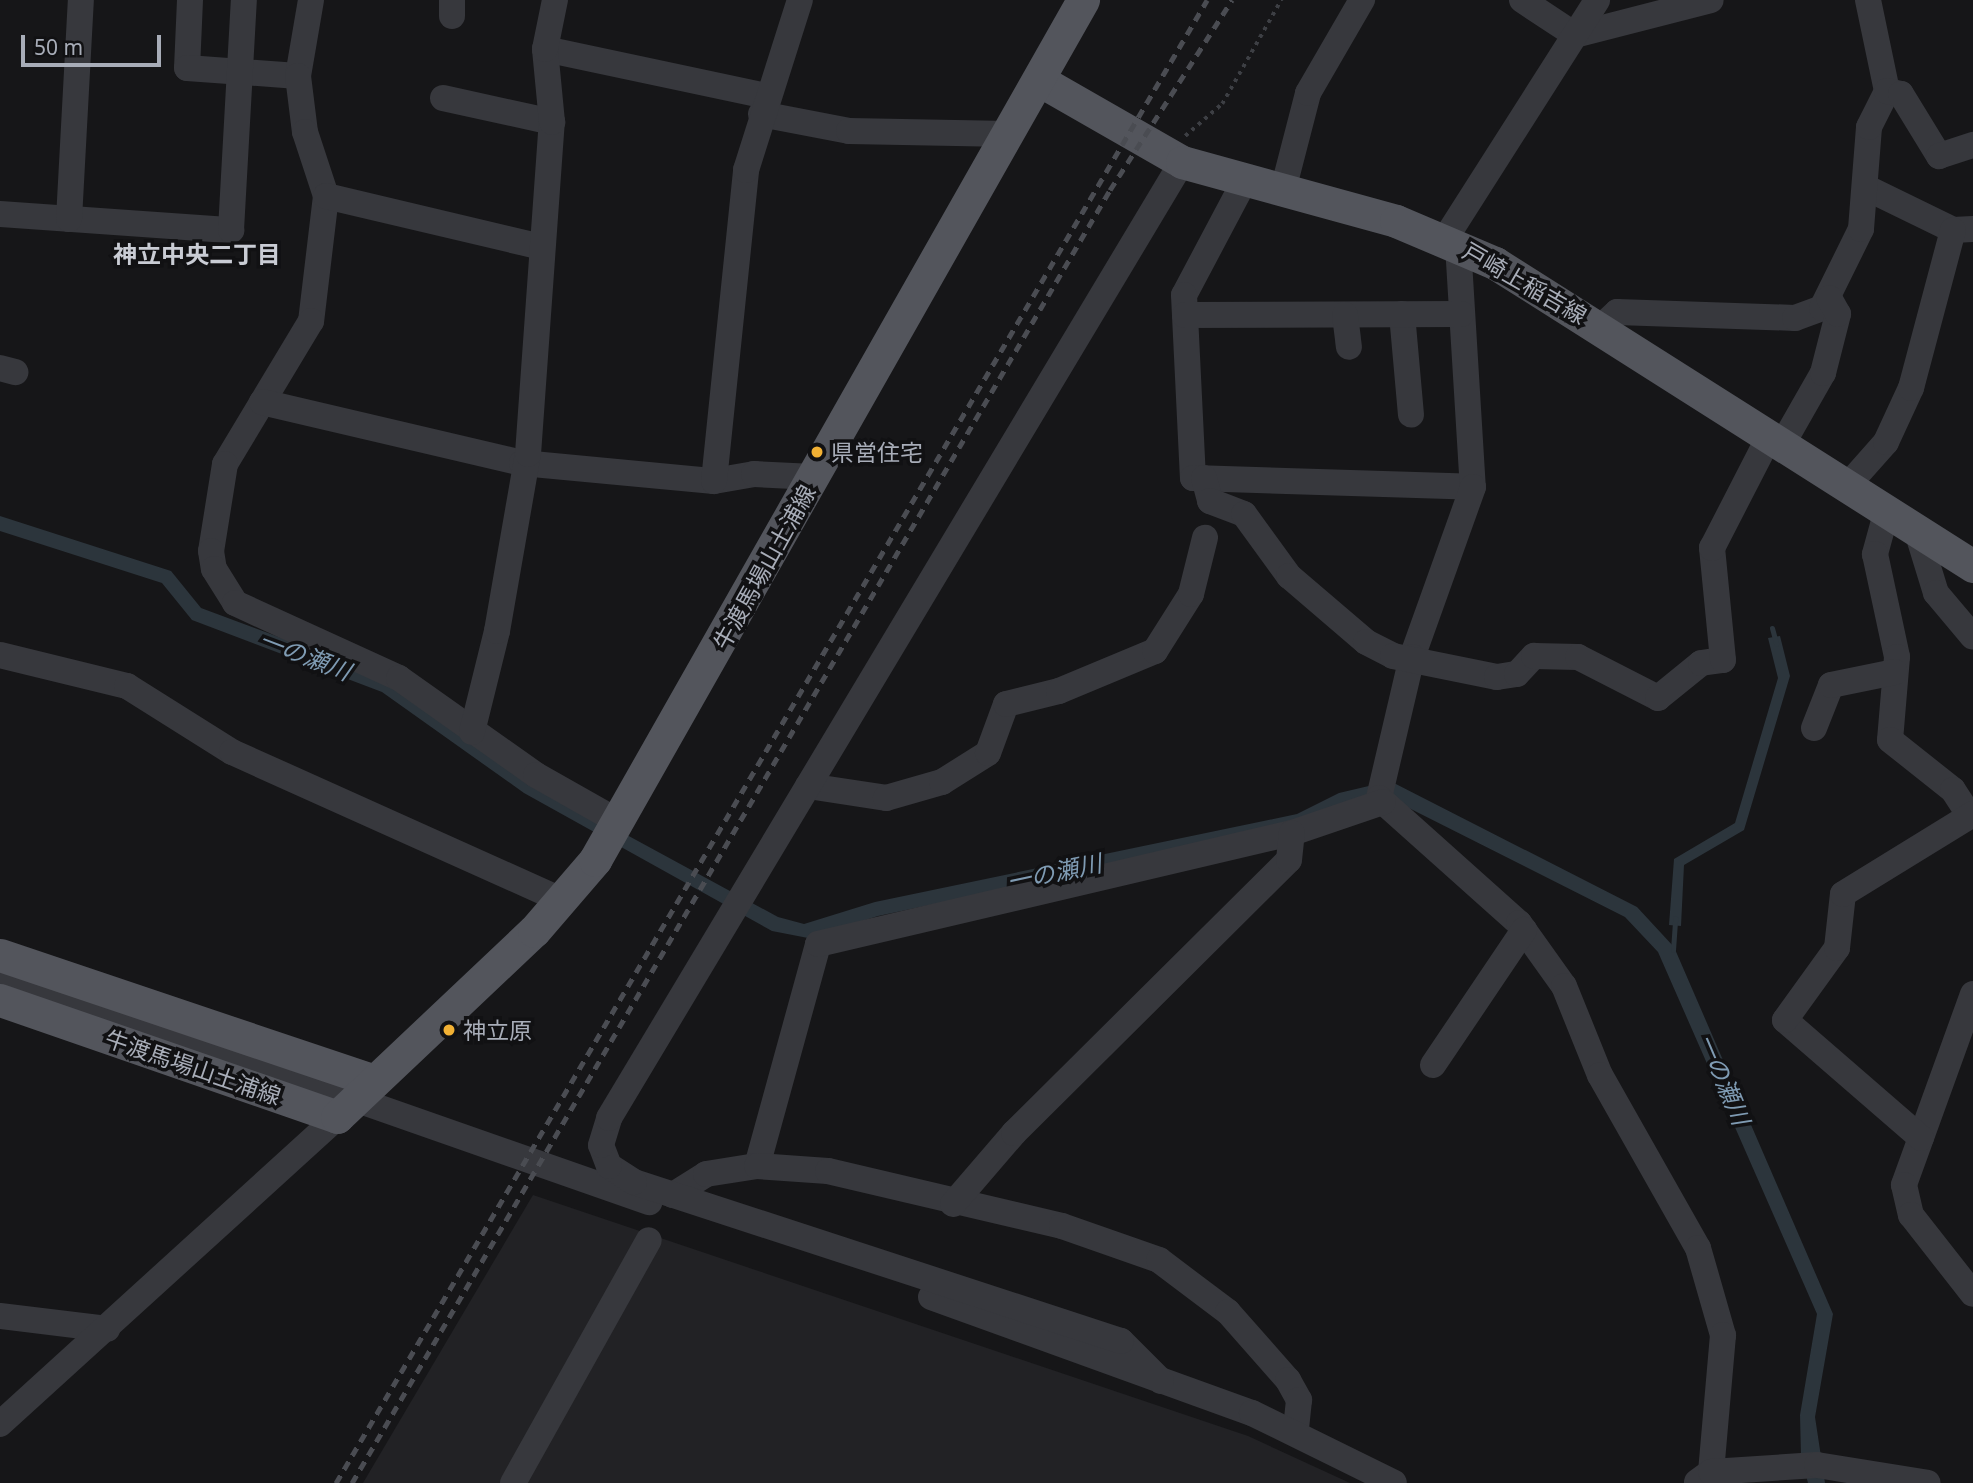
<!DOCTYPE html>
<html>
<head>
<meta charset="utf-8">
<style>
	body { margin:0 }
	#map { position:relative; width:1973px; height:1483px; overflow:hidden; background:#161618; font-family:"Noto Sans","Noto Sans JP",sans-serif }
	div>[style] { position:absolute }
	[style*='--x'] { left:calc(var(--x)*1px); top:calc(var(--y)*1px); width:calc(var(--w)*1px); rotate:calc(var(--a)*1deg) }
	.built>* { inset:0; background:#222225 }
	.water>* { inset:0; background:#2c353c }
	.stream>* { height:5px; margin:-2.5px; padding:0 2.5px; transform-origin:2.5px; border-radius:2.5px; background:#2c353c }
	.path>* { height:3.5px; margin-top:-1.75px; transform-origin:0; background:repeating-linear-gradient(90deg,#3d3f44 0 3.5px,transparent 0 8.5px) }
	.minor>* { height:26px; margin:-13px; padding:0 13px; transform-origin:13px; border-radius:13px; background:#37383d }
	.major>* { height:33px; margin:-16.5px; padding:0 16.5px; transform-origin:16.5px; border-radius:16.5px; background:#53555c }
	.rail>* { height:5px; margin-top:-2.5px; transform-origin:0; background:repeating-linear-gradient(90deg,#4a4c52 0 9px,transparent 0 16px) }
	.dots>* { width:19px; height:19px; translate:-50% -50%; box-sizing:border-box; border:4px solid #111113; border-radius:50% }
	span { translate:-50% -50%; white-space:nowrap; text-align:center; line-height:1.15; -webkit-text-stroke:7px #111113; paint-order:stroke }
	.street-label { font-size:23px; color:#a8adb8 }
	.poi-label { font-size:23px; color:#a8adb8 }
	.left { translate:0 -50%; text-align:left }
	.neighbourhood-label { font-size:24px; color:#c9ccd4; font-weight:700 }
	.water-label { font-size:24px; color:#7f9bb3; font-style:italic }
	.scale { position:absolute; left:21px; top:35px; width:140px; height:32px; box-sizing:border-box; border:4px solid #a8adb8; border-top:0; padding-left:9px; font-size:21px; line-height:24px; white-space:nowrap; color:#a8adb8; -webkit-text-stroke:5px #111113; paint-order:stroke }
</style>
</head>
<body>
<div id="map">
	<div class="built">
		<div style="clip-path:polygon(533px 1195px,1248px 1436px,1350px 1483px,363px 1483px)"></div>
	</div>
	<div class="water">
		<div style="clip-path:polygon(0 516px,171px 571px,201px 608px,389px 678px,603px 822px,778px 917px,804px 924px,875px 902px,1297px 814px,1339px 793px,1390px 781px,1637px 907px,1674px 947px,1833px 1314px,1815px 1417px,1825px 1483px,1808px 1483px,1801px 1456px,1800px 1415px,1817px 1314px,1658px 952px,1625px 917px,1387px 797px,1303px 826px,878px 916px,808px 938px,772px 931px,524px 793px,382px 692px,192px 620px,162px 583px,0 531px)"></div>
		<div style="clip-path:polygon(1780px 636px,1790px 676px,1744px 830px,1684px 865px,1681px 926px,1669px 925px,1674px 859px,1735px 823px,1778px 678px,1768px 638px)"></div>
	</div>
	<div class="stream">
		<div style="--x:1772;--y:628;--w:16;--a:75"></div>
		<div style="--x:1673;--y:950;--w:32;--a:-86"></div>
	</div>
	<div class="path">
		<div style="--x:1185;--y:136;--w:49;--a:-40.9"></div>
		<div style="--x:1222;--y:104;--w:120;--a:-60.4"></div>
	</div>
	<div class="minor">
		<div style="--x:190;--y:0;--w:68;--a:92.5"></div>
		<div style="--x:187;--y:68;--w:111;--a:4.1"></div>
		<div style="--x:311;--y:0;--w:77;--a:99.7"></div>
		<div style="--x:298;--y:76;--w:56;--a:82.9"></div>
		<div style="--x:305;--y:132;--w:67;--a:71.8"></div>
		<div style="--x:326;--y:196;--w:126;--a:96.8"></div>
		<div style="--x:311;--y:321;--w:167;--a:121"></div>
		<div style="--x:225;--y:464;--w:88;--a:99.1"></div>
		<div style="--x:211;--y:551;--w:18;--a:81"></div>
		<div style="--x:214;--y:569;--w:40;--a:58"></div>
		<div style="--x:235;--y:603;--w:180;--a:24.6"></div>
		<div style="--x:399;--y:678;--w:168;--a:35.3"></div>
		<div style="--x:536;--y:775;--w:95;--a:29.5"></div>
		<div style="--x:452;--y:0;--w:16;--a:90"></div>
		<div style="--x:1522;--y:0;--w:64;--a:33.4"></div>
		<div style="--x:1575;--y:35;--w:140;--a:-14.4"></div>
		<div style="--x:1868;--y:0;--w:93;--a:78.2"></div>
		<div style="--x:545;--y:49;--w:227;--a:12"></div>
		<div style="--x:443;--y:98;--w:112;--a:12.4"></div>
		<div style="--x:761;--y:114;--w:90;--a:10.9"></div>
		<div style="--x:849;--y:131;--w:160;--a:1.1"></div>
		<div style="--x:1245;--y:180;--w:130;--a:117.9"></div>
		<div style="--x:1184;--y:295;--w:183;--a:87.2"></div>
		<div style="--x:1193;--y:478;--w:280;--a:1.8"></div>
		<div style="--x:1869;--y:189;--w:93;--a:26"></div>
		<div style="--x:1953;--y:230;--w:20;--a:-3"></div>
		<div style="--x:1283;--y:190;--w:100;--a:-75.5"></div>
		<div style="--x:1308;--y:93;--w:108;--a:-59.9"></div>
		<div style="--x:326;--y:196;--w:222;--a:13.3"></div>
		<div style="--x:0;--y:214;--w:232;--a:4"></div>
		<div style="--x:231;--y:230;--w:230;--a:-86.8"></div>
		<div style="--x:69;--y:219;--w:219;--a:-86.9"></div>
		<div style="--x:1445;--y:239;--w:283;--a:-57.5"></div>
		<div style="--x:1458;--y:245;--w:242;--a:86.5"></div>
		<div style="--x:1473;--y:487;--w:181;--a:109.7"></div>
		<div style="--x:1412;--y:657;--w:145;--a:103.2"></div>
		<div style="--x:1379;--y:798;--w:188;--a:41.8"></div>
		<div style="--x:1519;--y:923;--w:77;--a:54.5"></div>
		<div style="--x:1564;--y:986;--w:96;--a:68"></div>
		<div style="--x:1600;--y:1075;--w:199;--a:60.5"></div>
		<div style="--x:1698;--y:1248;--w:91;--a:74"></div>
		<div style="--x:1723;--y:1335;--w:149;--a:95"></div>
		<div style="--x:1402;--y:314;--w:101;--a:84.9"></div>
		<div style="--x:1185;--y:315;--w:276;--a:-0.2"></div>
		<div style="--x:1345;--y:315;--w:32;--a:83"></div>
		<div style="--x:1601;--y:327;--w:22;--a:-43"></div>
		<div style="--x:1617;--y:312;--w:178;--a:1.9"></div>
		<div style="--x:1795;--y:318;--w:29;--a:-20"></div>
		<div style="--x:1822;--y:308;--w:88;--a:-63.7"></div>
		<div style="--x:1861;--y:229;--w:102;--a:-85.5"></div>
		<div style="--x:1869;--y:127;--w:40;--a:-63.4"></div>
		<div style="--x:1887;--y:91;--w:14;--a:12"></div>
		<div style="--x:1901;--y:94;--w:73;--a:58.5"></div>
		<div style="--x:1939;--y:156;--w:36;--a:-18"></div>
		<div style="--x:0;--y:368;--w:16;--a:15"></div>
		<div style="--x:262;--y:402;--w:267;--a:13.2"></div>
		<div style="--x:522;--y:463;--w:193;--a:5.4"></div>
		<div style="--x:714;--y:481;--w:41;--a:-9.9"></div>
		<div style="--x:754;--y:474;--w:60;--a:2.9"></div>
		<div style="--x:1783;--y:443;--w:81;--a:-60.3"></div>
		<div style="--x:1823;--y:373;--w:61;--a:-75.7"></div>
		<div style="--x:1838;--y:314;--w:18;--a:-119"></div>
		<div style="--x:1204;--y:478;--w:24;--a:75"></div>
		<div style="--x:1210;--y:501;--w:36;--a:21"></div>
		<div style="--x:1244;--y:514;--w:77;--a:54"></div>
		<div style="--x:1289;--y:576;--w:101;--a:40.6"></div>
		<div style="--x:1366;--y:642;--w:30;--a:27"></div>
		<div style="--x:1393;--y:656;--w:106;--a:11.4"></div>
		<div style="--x:1497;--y:677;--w:20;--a:-9"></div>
		<div style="--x:1517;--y:674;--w:25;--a:-47"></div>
		<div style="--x:1534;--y:656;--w:44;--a:1.3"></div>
		<div style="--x:1578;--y:657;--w:90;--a:27.1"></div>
		<div style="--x:1658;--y:698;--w:55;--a:-39.1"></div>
		<div style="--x:1701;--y:663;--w:22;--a:-8"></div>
		<div style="--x:1723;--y:660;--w:113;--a:-95.6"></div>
		<div style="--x:1712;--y:548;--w:127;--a:-62.8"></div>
		<div style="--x:714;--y:481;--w:313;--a:-84.1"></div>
		<div style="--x:746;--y:170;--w:178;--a:-72.4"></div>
		<div style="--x:1848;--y:485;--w:57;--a:-48.5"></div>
		<div style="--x:1886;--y:442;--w:60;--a:-65.2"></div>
		<div style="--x:1911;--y:388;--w:163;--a:-75.1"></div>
		<div style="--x:1887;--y:510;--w:46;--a:105.3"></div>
		<div style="--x:1875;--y:554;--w:105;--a:77.9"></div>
		<div style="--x:1897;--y:657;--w:83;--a:94.8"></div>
		<div style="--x:1890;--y:740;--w:80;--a:38.4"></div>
		<div style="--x:1953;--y:790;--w:30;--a:57"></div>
		<div style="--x:1916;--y:528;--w:68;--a:72.9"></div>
		<div style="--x:1936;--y:593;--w:57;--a:49.9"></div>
		<div style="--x:0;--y:655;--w:131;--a:13.7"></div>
		<div style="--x:127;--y:686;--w:124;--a:32.2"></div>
		<div style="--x:232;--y:752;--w:363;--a:24.2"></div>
		<div style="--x:1814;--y:728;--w:46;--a:-68.4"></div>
		<div style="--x:1831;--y:685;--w:65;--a:-11.5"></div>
		<div style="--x:472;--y:732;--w:104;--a:-76.1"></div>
		<div style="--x:497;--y:631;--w:180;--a:-80.1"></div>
		<div style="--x:528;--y:454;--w:333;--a:-85.9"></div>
		<div style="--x:552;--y:122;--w:73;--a:-95.5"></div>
		<div style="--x:545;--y:49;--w:50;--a:-78.5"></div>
		<div style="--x:808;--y:786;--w:79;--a:8.7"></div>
		<div style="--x:886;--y:798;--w:58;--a:-15.9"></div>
		<div style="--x:942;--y:782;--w:54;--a:-32.2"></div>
		<div style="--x:988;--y:753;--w:52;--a:-69.8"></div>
		<div style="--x:1006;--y:704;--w:55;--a:-13.8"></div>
		<div style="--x:1059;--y:691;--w:104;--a:-22.6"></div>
		<div style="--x:1155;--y:651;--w:67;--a:-57.7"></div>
		<div style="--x:1191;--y:594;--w:58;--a:-76"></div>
		<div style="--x:0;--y:975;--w:688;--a:19.28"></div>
		<div style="--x:1973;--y:994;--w:203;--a:109.9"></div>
		<div style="--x:1904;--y:1185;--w:31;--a:77"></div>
		<div style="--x:1911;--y:1215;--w:100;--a:51.9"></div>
		<div style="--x:1433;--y:1065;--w:163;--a:-56"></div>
		<div style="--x:1921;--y:1138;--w:180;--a:-139.1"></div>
		<div style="--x:1785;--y:1020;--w:89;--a:-54.2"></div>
		<div style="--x:1837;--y:948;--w:54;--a:-83.7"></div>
		<div style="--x:1843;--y:894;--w:153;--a:-31.6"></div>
		<div style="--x:757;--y:1166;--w:230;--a:-74.6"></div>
		<div style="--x:818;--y:944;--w:487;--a:-13.2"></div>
		<div style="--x:1292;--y:833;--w:96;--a:-18.8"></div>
		<div style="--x:673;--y:1195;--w:39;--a:-32"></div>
		<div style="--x:706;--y:1174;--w:52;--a:-8.9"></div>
		<div style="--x:757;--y:1166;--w:71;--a:4"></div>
		<div style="--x:828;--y:1171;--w:240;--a:13.2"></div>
		<div style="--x:1062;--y:1226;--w:103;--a:19.3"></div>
		<div style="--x:1159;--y:1260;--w:86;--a:37"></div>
		<div style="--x:1228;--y:1312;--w:91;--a:48.6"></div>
		<div style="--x:1288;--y:1380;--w:23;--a:61"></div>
		<div style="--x:1299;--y:1400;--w:31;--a:96"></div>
		<div style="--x:953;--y:1204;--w:94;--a:-49.3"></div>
		<div style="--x:1014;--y:1133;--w:387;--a:-44.8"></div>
		<div style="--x:1289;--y:860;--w:27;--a:-84"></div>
		<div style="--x:931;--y:1297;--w:341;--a:19.9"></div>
		<div style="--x:1252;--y:1413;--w:158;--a:26.2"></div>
		<div style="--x:0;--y:1316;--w:108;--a:6.9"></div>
		<div style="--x:1161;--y:1381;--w:57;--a:-135"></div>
		<div style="--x:1121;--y:1341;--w:512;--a:-161.92"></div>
		<div style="--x:634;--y:1182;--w:30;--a:-147"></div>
		<div style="--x:609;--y:1166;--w:22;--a:-111"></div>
		<div style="--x:601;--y:1145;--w:28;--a:-73"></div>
		<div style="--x:609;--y:1118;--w:1115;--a:-59.06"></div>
		<div style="--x:0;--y:1424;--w:456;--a:-42.3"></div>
		<div style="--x:1697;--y:1482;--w:17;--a:-36"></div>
		<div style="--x:1711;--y:1472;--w:106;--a:-3.8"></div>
		<div style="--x:1817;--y:1465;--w:112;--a:9.2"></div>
		<div style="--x:513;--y:1483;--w:278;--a:-60.8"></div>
	</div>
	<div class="major">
		<div style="--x:1039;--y:80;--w:165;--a:29.8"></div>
		<div style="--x:1182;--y:162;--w:222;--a:15.4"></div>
		<div style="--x:1396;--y:221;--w:108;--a:23"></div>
		<div style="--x:1495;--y:263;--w:566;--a:32.37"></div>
		<div style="--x:0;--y:955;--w:395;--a:18.6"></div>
		<div style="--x:0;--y:1000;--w:357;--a:19.1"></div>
		<div style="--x:337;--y:1117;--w:271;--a:-43.4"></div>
		<div style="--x:534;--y:931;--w:94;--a:-49.3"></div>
		<div style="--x:595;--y:860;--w:989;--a:-60.43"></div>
	</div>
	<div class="rail">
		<div style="--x:336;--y:1483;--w:1720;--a:-59.57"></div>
		<div style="--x:352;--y:1483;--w:1499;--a:-59.62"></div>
		<div style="--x:1110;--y:190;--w:226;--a:-57.3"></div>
	</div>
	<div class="dots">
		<div style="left:817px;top:452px;background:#f2b134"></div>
		<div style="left:449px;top:1030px;background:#f2b134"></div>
	</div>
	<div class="street-label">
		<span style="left:1525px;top:283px;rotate:30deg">戸崎上稲吉線</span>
		<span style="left:764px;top:567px;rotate:-61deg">牛渡馬場山土浦線</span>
		<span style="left:193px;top:1067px;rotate:19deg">牛渡馬場山土浦線</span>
	</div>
	<div class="poi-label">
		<span class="left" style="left:831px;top:452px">県営住宅</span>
		<span class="left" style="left:463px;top:1030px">神立原</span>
	</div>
	<div class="neighbourhood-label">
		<span style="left:197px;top:254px">神立中央二丁目</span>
	</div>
	<div class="water-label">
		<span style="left:305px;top:655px;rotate:21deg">一の瀬川</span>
		<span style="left:1054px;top:872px;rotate:-12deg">一の瀬川</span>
		<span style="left:1724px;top:1079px;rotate:67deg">一の瀬川</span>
	</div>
	<div class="scale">50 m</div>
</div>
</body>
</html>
